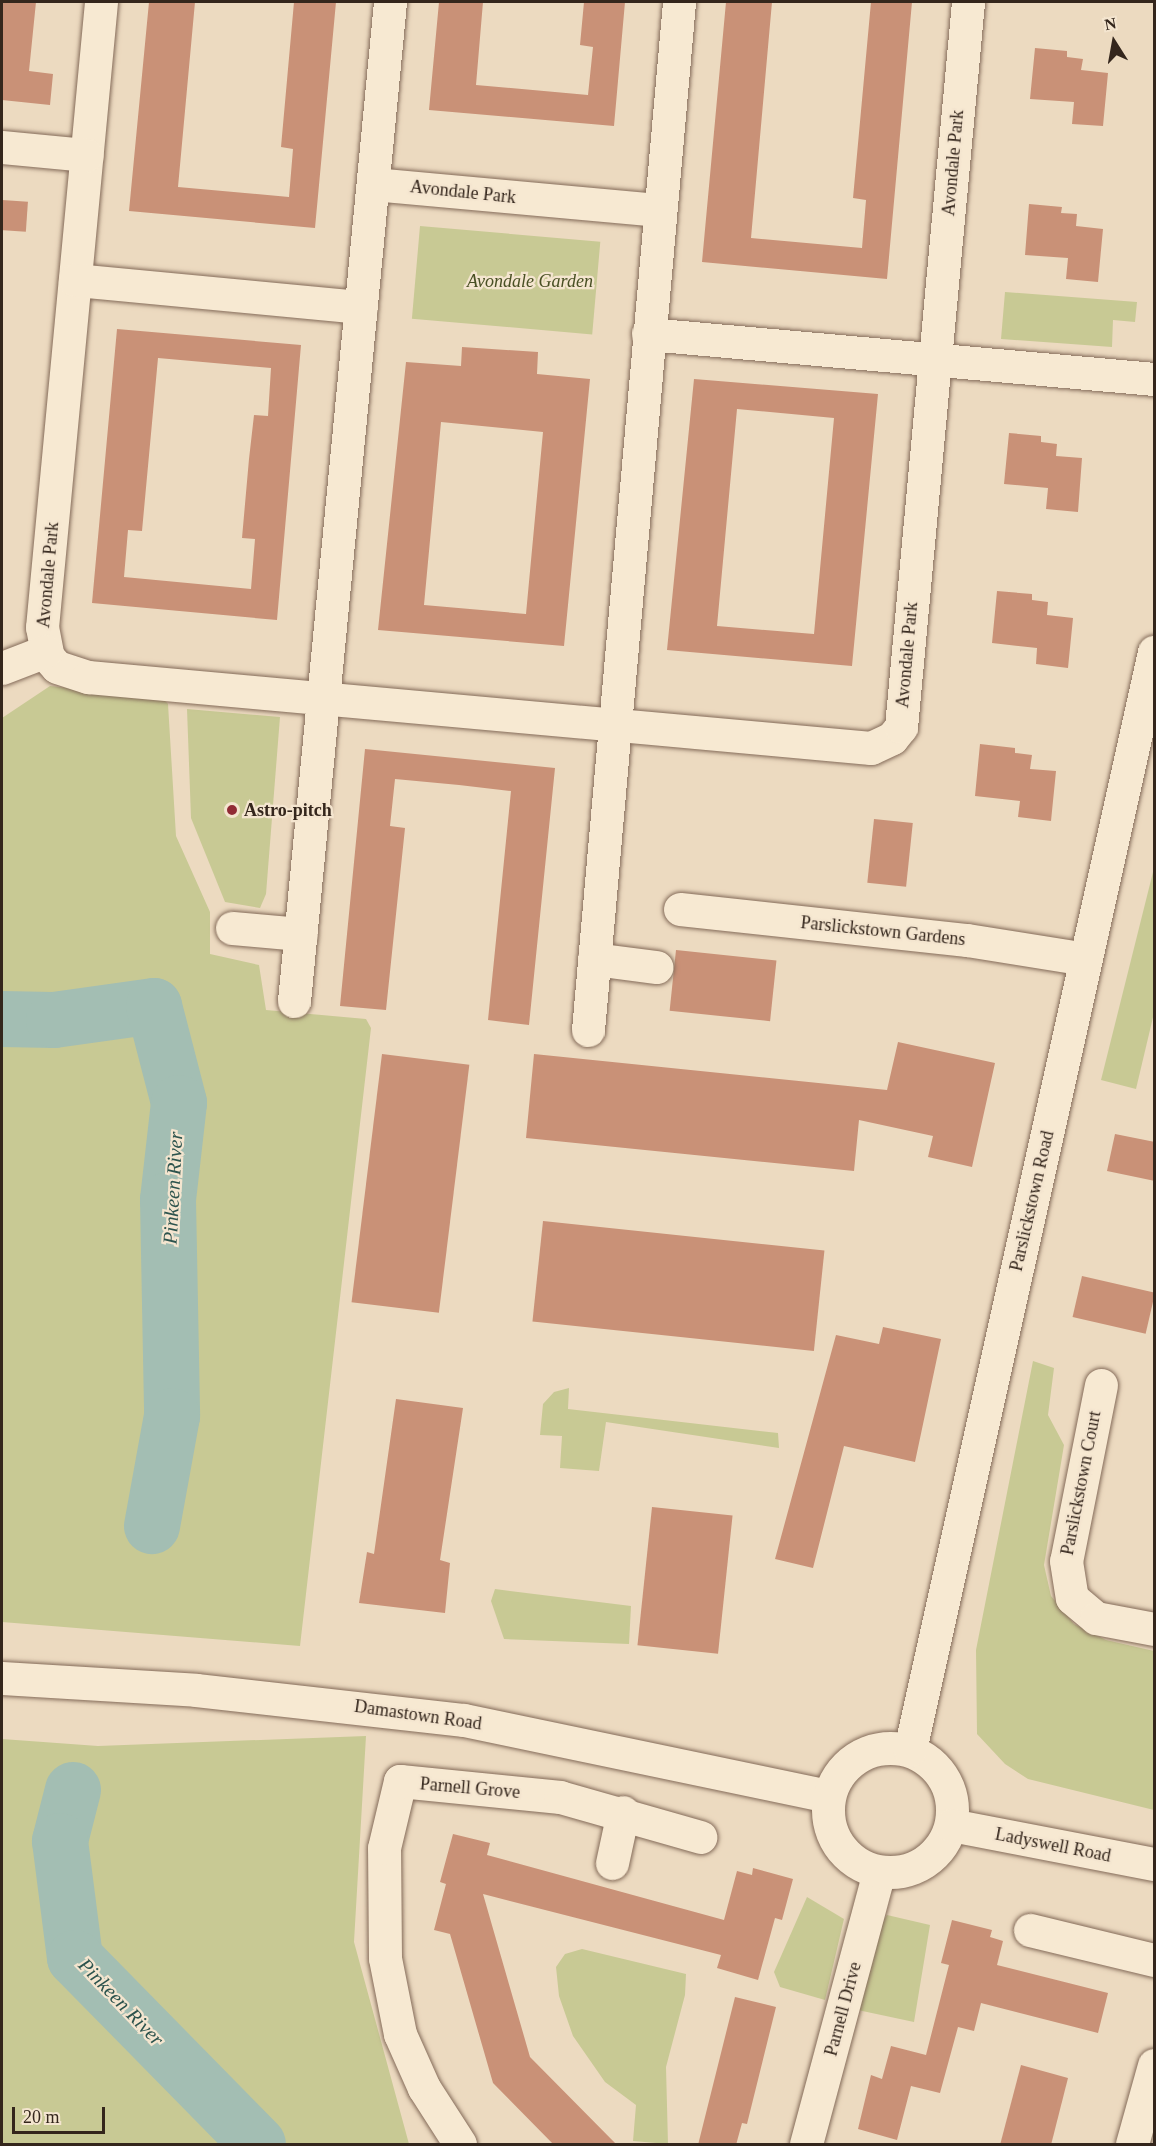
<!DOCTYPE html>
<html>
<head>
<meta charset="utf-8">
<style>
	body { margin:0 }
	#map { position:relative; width:1156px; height:2146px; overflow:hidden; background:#ecdac0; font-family:Georgia,serif }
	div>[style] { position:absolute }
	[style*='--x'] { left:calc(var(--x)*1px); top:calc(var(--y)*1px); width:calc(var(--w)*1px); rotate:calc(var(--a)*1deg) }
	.green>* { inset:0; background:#c8c994; transform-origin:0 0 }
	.river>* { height:56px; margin:-28px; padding:0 28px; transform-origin:28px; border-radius:28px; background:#a3beb3 }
	.building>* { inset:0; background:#c99177; transform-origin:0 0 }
	.roads { filter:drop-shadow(0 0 2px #846b59) drop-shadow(0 0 2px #846b59) }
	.minor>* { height:33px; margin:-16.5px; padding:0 16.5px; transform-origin:16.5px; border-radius:16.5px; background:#f7e9d2 }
	.tertiary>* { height:33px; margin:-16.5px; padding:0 16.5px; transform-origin:16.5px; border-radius:16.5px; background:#f7e9d2 }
	.tertiary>.ring { margin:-16.5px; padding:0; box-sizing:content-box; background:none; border:33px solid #f7e9d2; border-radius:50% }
	.dots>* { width:16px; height:16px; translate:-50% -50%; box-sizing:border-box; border:3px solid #f4e5cf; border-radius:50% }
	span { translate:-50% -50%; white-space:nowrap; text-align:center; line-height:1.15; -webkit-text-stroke:4.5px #f4e5cf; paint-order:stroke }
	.street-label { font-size:18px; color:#34261c }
	.park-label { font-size:18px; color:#495024; font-style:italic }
	.poi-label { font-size:18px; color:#34261c; font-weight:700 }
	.left { translate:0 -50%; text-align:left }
	.water-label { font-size:20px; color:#2c534d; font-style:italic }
	.frame { position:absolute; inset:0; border:3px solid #34261c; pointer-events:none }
	.north { position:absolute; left:1084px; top:12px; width:60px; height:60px; -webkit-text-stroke:4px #f4e5cf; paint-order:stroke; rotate:349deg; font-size:16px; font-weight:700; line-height:24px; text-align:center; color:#34261c }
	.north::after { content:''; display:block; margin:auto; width:21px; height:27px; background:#34261c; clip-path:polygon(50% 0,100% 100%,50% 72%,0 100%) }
	.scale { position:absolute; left:12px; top:2107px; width:93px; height:27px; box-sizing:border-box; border:3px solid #34261c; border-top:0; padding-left:8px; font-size:18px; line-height:21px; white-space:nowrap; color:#34261c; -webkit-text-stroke:4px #f4e5cf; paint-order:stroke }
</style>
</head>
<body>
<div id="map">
	<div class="green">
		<div style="left:420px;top:226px;width:181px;height:93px;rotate:5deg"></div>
		<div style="clip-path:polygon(1005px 292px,1137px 302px,1135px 322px,1113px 320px,1112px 347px,1001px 339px)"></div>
		<div style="clip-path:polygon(50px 686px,163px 698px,168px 704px,176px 836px,210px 912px,210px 954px,259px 965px,266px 1010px,366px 1019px,371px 1028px,300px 1646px,2px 1622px,2px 718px)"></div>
		<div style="clip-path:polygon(187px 709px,280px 717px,266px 894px,260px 908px,225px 902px,191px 818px)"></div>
		<div style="clip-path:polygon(1154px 868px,1154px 1013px,1136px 1089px,1101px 1080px)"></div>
		<div style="clip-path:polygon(1033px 1361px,1054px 1368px,1048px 1415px,1064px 1445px,1044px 1565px,1051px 1596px,1074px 1624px,1106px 1640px,1154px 1651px,1154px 1810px,1028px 1779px,1005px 1764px,977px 1734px,976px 1650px)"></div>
		<div style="clip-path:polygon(569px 1388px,568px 1409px,778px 1433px,779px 1448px,606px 1422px,599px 1471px,560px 1468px,562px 1436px,540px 1435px,543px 1404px,554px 1392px)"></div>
		<div style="clip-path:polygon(495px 1589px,631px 1606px,629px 1644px,504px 1639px,491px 1601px)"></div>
		<div style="clip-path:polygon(366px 1736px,354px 1942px,409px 2144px,2px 2144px,2px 1739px,98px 1746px)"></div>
		<div style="clip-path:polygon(807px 1897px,844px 1919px,825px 2000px,780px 1987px,774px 1972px)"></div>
		<div style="clip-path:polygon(887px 1915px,930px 1925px,914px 2022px,853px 2009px,873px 1937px)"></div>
		<div style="clip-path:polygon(582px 1949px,686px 1974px,685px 1995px,666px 2067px,668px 2144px,633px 2141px,636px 2105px,605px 2082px,573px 2036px,559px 1996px,556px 1967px,565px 1954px)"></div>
	</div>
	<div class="river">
		<div style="--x:2;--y:1019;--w:52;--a:1.1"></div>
		<div style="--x:54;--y:1020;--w:101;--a:-8"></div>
		<div style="--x:154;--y:1006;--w:100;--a:75.5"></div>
		<div style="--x:179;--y:1103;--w:98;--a:96.5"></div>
		<div style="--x:168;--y:1200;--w:216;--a:88.9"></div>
		<div style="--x:172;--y:1416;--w:112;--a:100.3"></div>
		<div style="--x:73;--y:1790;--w:53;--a:104.3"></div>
		<div style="--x:60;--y:1841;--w:118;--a:82.7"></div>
		<div style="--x:75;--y:1958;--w:261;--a:45.5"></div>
	</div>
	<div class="building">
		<div style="clip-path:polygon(2px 2px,36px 2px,29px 71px,53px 74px,50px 105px,2px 100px)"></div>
		<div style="clip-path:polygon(149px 2px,195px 2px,178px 187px,289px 197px,293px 149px,281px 147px,294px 2px,336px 2px,315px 228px,129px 211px)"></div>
		<div style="clip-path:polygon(439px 2px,483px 2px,476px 85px,588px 95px,593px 47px,580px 45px,584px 2px,625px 2px,614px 126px,429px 110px)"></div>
		<div style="clip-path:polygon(726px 2px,772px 2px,751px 238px,862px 248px,866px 200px,853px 198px,871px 2px,912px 2px,887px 279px,702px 262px)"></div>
		<div style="clip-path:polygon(1035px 48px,1067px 51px,1067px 57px,1083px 59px,1081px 70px,1108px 73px,1103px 126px,1072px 124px,1074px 102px,1030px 99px)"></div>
		<div style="left:2px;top:200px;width:26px;height:30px;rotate:4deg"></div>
		<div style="clip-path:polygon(1029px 204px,1062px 207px,1061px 213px,1077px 214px,1076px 226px,1103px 229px,1098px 282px,1066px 279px,1068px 258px,1025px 255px)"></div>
		<div style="clip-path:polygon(evenodd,117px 329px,301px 345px,277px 620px,92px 603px,117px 329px,158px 358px,271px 368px,268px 416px,254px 415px,249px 459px,242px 538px,255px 539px,251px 589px,124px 577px,128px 530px,142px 531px,158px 358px)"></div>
		<div style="clip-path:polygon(evenodd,462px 347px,538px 352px,537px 374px,590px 379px,564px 646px,378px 630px,406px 362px,461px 366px,462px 347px,441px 422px,543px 432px,526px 614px,424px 605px,441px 422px)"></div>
		<div style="clip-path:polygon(evenodd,694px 379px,878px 394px,852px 666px,667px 650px,694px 379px,737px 409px,834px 418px,814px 634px,717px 626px,737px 409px)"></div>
		<div style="clip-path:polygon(1009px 433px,1041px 436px,1041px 442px,1057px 444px,1056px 456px,1082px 458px,1078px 512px,1046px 509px,1048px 488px,1004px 484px)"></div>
		<div style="clip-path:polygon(997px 591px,1032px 594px,1032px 600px,1048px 602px,1047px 615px,1073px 618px,1068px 668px,1036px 664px,1037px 648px,992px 643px)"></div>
		<div style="clip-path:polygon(980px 744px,1015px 748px,1015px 753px,1032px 755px,1030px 769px,1056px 771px,1051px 821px,1018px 817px,1020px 801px,975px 796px)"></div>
		<div style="clip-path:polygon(365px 749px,555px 768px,529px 1025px,488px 1020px,511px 791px,459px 785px,395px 779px,390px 826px,405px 828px,386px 1010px,340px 1006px)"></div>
		<div style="left:874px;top:819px;width:39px;height:64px;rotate:6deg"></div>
		<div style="left:676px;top:950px;width:101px;height:61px;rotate:6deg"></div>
		<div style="clip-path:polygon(898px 1042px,995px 1063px,972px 1167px,928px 1157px,933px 1136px,859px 1120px,854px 1171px,526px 1138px,534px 1054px,887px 1090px)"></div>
		<div style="left:382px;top:1054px;width:88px;height:250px;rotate:7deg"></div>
		<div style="clip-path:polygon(1115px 1134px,1155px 1142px,1155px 1181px,1107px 1171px)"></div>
		<div style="left:543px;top:1221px;width:283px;height:101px;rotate:6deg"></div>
		<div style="left:1082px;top:1276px;width:75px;height:42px;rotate:13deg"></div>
		<div style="clip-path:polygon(883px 1327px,941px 1339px,915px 1462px,844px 1446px,813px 1568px,775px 1559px,836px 1335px,879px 1344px)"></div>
		<div style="clip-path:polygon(396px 1399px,463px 1408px,440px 1560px,450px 1563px,445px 1613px,359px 1603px,367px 1552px,374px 1554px)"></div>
		<div style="left:652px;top:1507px;width:81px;height:139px;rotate:6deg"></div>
		<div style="clip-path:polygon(453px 1834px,490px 1843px,487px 1855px,724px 1920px,737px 1871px,752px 1875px,753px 1868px,793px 1879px,782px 1920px,775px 1918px,758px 1980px,717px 1968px,721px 1955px,483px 1894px,530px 2057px,617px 2145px,554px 2145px,493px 2083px,450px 1934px,434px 1930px,446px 1884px,440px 1882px)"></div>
		<div style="clip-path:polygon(952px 1920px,992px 1930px,990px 1937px,1003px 1941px,997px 1965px,1108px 1993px,1098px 2033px,981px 2003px,974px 2031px,958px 2027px,940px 2093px,911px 2086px,897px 2140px,858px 2129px,871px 2075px,882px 2079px,891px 2046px,926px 2055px,949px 1965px,941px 1963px)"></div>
		<div style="clip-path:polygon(735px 1997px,776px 2007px,747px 2124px,742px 2123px,736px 2145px,698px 2145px)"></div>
		<div style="clip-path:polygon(1021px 2065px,1068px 2078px,1051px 2145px,1000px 2145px)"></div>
	</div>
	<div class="roads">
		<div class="minor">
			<div style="--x:101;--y:2;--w:628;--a:95.39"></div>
			<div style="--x:42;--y:627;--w:31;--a:79"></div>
			<div style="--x:48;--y:657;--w:13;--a:48"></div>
			<div style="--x:57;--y:667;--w:33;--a:18"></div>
			<div style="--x:88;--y:677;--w:786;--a:5.18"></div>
			<div style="--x:871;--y:748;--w:23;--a:-25"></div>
			<div style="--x:892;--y:738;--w:14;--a:-51"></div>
			<div style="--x:901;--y:727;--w:728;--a:-84.72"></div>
			<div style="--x:2;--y:147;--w:85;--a:5.4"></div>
			<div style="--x:373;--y:184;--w:288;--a:5.2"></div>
			<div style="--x:75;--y:280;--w:287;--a:5.4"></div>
			<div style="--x:648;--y:334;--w:508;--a:5.08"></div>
			<div style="--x:2;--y:668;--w:47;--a:-21.1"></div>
			<div style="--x:680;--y:909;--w:289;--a:6.2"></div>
			<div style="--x:967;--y:940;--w:120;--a:9.1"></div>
			<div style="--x:232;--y:928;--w:69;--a:5"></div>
			<div style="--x:594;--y:959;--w:63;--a:7.4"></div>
			<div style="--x:294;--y:1001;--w:1004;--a:-84.51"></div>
			<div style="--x:588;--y:1030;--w:1032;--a:-84.94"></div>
			<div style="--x:1101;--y:1385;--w:179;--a:101.2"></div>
			<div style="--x:1066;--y:1561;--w:37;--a:81"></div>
			<div style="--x:1072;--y:1598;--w:31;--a:40"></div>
			<div style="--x:1096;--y:1618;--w:59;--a:10.7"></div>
			<div style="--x:612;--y:1863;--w:52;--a:-77.8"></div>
			<div style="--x:1030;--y:1930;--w:128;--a:13.6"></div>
			<div style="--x:460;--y:2144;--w:67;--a:-122.7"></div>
			<div style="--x:424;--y:2088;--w:59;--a:-114"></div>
			<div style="--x:400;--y:2034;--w:77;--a:-101.2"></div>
			<div style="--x:385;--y:1958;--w:110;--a:-90.5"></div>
			<div style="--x:384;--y:1848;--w:69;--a:-76.6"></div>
			<div style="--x:400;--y:1781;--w:161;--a:5.7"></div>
			<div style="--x:560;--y:1797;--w:146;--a:15.9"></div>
			<div style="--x:806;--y:2144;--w:282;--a:-75"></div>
			<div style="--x:1132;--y:2144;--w:82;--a:-74.4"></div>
		</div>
		<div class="tertiary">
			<div style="--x:2;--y:1678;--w:194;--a:3.5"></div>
			<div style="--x:196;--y:1690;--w:270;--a:6.4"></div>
			<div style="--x:464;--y:1720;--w:372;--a:11.8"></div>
			<div class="ring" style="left:828px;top:1748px;width:91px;height:91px"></div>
			<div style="--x:910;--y:1750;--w:1125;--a:-77.47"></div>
			<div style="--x:951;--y:1825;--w:207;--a:10.9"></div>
		</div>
	</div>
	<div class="dots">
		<div style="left:232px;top:810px;background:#912b35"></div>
	</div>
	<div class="street-label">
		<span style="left:953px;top:163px;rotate:-85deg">Avondale Park</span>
		<span style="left:463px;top:192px;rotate:6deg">Avondale Park</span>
		<span style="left:48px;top:575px;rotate:-85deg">Avondale Park</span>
		<span style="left:907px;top:655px;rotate:-85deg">Avondale Park</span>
		<span style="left:883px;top:931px;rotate:6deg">Parslickstown Gardens</span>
		<span style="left:1032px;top:1201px;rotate:-77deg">Parslickstown Road</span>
		<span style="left:1081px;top:1483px;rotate:-79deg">Parslickstown Court</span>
		<span style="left:418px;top:1715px;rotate:8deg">Damastown Road</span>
		<span style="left:470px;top:1788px;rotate:5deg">Parnell Grove</span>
		<span style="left:1053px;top:1845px;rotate:11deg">Ladyswell Road</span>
		<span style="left:843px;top:2009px;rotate:-75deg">Parnell Drive</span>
	</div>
	<div class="park-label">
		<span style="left:530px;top:281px">Avondale Garden</span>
	</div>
	<div class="poi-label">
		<span class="left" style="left:244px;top:810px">Astro-pitch</span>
	</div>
	<div class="water-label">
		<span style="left:173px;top:1188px;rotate:-87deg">Pinkeen River</span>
		<span style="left:121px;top:2002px;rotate:46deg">Pinkeen River</span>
	</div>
	<div class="frame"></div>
	<div class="north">N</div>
	<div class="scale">20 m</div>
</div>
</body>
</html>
